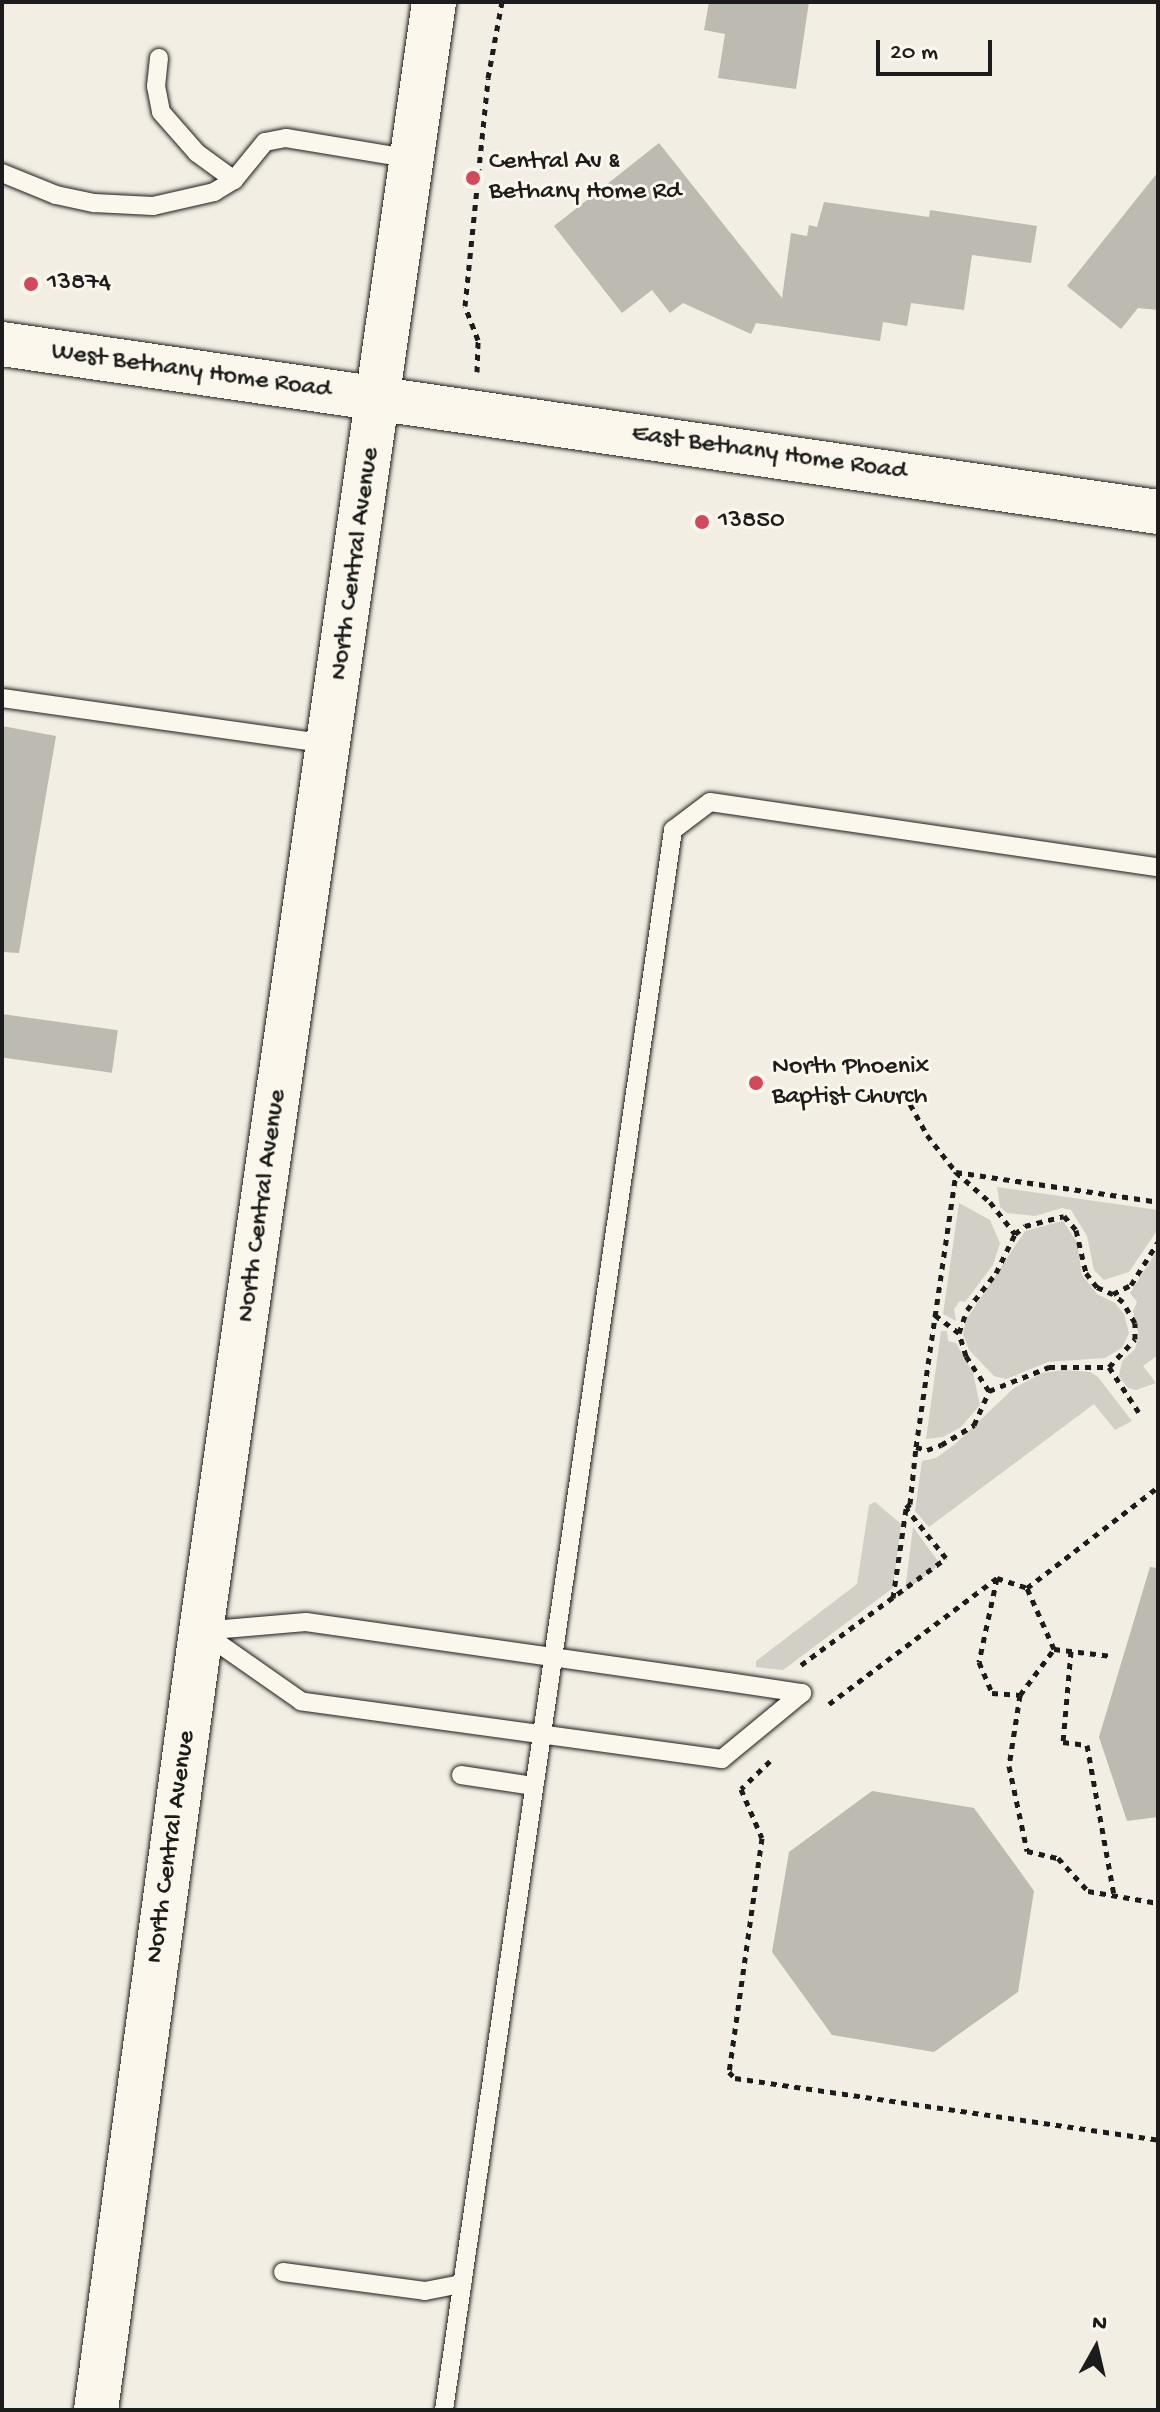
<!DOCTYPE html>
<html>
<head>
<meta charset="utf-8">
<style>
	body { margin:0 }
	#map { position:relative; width:1160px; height:2412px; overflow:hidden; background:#f2eee4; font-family:"Gochi Hand",sans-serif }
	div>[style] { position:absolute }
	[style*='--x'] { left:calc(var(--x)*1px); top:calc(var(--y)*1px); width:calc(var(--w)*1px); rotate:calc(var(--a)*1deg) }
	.green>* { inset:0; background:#d2cfc6 }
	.building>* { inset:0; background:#bdbab1; transform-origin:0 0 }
	.path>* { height:5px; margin-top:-2.5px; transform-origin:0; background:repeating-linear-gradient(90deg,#1c1c1c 0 6px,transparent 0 12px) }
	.roads { filter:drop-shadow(0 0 2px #1c1c1c) drop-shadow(0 0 2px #1c1c1c) }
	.service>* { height:18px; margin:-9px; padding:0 9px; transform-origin:9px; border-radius:9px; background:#fbf7ec }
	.secondary>* { height:44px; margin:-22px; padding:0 22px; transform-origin:22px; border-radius:22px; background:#fbf7ec }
	.dots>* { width:22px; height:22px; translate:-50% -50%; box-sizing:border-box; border:4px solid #fbf7ec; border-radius:50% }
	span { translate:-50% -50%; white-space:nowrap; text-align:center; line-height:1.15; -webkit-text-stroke:6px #fbf7ec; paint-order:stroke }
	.poi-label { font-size:26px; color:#1c1c1c }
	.left { translate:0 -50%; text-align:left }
	.street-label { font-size:26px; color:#1c1c1c }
	.frame { position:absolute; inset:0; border:4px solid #1c1c1c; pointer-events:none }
	.north { position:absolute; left:1056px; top:2308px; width:80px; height:80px; -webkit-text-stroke:6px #fbf7ec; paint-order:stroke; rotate:8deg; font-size:22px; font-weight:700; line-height:32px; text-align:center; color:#1c1c1c }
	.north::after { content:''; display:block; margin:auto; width:28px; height:36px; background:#1c1c1c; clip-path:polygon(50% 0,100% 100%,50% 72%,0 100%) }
	.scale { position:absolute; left:876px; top:40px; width:116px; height:36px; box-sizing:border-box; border:4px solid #1c1c1c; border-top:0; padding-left:10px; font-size:24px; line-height:28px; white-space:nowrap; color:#1c1c1c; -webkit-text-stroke:6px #fbf7ec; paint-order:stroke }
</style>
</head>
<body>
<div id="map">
	<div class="green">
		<div style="clip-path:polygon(997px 1187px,1158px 1210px,1158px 1229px,1129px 1272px,1104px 1280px,1094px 1270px,1087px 1236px,1071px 1210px,1062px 1208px,1035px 1216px,1007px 1213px,1000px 1207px)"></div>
		<div style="clip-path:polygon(959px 1203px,990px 1220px,1000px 1243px,993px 1265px,965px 1302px,960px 1301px,954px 1309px,956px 1321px,943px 1314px)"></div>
		<div style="clip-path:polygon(1063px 1221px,1077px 1242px,1082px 1275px,1097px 1294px,1115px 1303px,1124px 1314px,1129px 1333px,1122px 1348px,1105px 1358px,1048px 1362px,1006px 1379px,994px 1376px,969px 1350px,963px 1334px,966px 1320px,1025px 1231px)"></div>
		<div style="clip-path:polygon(1158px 1249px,1158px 1355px,1143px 1366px,1156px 1383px,1136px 1390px,1128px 1388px,1119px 1376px,1122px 1361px,1135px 1349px,1139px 1336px,1133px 1311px,1137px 1302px,1130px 1293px)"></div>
		<div style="clip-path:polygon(941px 1331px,947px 1331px,948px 1341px,956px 1343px,973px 1373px,980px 1405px,961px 1427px,943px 1437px,926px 1439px)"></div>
		<div style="clip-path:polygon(1063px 1370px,1090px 1372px,1098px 1377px,1132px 1421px,1115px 1430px,1094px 1404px,929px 1527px,915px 1511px,922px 1461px,936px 1458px,955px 1444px,1014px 1388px,1042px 1373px)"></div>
		<div style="clip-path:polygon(875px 1502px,901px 1524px,893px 1588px,783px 1670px,756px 1667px,756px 1661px,857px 1584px,869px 1505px)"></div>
		<div style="clip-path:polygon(913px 1527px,940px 1564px,905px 1591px)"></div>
	</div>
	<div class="building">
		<div style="clip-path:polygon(709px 2px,809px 2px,796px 89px,718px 78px,725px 34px,704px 30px)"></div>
		<div style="clip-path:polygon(659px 143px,782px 298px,791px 233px,807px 236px,809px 225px,817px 227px,824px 202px,929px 217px,930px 210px,1037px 226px,1031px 263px,972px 255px,964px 310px,911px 303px,907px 326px,883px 322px,880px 341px,756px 323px,751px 334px,683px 303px,670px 313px,652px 290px,622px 313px,554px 226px)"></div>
		<div style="clip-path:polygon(1158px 172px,1158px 310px,1138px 308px,1121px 329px,1067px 286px)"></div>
		<div style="clip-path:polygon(2px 726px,56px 736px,19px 953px,2px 952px)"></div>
		<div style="left:2px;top:1014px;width:117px;height:43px;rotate:8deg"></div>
		<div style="clip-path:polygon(1150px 1567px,1158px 1568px,1158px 1817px,1127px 1821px,1099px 1737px)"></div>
		<div style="clip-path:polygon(872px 1791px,974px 1808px,1034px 1891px,1018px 1992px,934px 2052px,832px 2035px,772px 1952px,789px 1852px)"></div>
	</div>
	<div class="path">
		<div style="--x:477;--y:372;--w:32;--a:-88"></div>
		<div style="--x:478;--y:340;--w:36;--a:-111"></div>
		<div style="--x:465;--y:306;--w:229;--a:-84.2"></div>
		<div style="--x:488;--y:78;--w:77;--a:-79.6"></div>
		<div style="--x:910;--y:1104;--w:35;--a:61"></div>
		<div style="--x:927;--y:1135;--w:47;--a:51.9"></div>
		<div style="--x:956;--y:1172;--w:45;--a:41.4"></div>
		<div style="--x:990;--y:1202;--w:41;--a:52"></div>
		<div style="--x:935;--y:1315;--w:30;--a:37"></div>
		<div style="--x:1109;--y:1367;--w:38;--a:-47"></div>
		<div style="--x:1135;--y:1339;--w:16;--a:-90"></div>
		<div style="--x:1135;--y:1323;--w:24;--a:-120"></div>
		<div style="--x:1123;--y:1302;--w:13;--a:-141"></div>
		<div style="--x:1113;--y:1294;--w:20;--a:-27"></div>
		<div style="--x:1131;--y:1285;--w:51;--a:-57.9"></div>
		<div style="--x:989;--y:1391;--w:42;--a:-123.3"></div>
		<div style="--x:966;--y:1356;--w:24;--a:-107"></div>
		<div style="--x:959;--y:1333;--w:24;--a:-71"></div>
		<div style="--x:967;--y:1310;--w:47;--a:-51.9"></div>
		<div style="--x:996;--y:1273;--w:43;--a:-64"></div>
		<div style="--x:1015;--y:1234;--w:13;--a:-39"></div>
		<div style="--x:1025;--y:1226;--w:40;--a:-14.4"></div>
		<div style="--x:1064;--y:1216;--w:18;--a:49"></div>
		<div style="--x:1076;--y:1230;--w:44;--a:76.9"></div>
		<div style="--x:1086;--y:1273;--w:18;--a:52"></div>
		<div style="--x:1097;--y:1287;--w:17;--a:24"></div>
		<div style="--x:916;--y:1447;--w:278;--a:-81.7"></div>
		<div style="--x:956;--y:1172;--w:204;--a:8.4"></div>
		<div style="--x:997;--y:1578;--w:86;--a:102.1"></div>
		<div style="--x:979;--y:1662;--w:34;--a:67"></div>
		<div style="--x:992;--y:1693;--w:28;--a:4"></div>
		<div style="--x:1020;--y:1695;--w:72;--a:98.8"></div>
		<div style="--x:1009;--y:1766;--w:87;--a:78"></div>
		<div style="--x:1027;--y:1851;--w:32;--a:13"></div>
		<div style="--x:1058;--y:1858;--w:45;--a:47.7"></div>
		<div style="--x:1088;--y:1891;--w:71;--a:9.7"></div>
		<div style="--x:893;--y:1598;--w:90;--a:-81.7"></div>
		<div style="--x:1054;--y:1649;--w:58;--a:6.9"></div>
		<div style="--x:1071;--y:1651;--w:91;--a:95"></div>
		<div style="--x:1063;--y:1742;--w:24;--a:7"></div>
		<div style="--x:1087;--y:1745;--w:152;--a:79.8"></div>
		<div style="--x:801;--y:1665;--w:180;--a:-36.4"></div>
		<div style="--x:946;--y:1558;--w:64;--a:-128.7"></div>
		<div style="--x:906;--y:1508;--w:6;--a:-45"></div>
		<div style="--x:910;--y:1504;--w:57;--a:-84"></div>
		<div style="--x:916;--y:1447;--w:11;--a:15"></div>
		<div style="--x:927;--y:1450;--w:15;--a:-20"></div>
		<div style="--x:941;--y:1445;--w:39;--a:-31"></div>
		<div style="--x:974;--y:1425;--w:37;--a:-66"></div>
		<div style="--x:989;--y:1391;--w:65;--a:-21.8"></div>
		<div style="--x:1049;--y:1367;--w:60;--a:0"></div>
		<div style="--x:1109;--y:1367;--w:56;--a:56.6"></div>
		<div style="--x:1020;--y:1695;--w:57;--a:-53.5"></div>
		<div style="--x:1054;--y:1649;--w:67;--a:-113.9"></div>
		<div style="--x:829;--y:1704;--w:210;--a:-36.9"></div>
		<div style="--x:997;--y:1578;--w:32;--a:18"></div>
		<div style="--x:1027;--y:1588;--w:165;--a:-37.6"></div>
		<div style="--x:770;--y:1761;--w:40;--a:136"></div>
		<div style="--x:741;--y:1789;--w:53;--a:66.8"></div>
		<div style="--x:762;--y:1838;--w:236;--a:98"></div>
		<div style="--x:729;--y:2072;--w:8;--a:45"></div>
		<div style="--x:735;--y:2078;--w:428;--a:8.3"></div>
	</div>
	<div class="roads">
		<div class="service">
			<div style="--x:159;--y:58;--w:28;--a:96"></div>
			<div style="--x:156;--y:86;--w:26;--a:79"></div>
			<div style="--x:161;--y:112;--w:55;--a:48.7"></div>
			<div style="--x:197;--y:153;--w:46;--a:36.1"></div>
			<div style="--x:2;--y:173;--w:58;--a:22.2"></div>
			<div style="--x:56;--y:195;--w:39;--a:12"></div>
			<div style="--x:94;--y:203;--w:59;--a:2.9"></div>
			<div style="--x:153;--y:206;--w:63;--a:-12.9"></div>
			<div style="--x:214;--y:192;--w:23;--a:-31"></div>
			<div style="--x:234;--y:180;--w:49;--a:-50.8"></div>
			<div style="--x:265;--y:142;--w:21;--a:-11"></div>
			<div style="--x:286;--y:138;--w:129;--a:9.4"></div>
			<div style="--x:2;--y:698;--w:331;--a:8"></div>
			<div style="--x:306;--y:1622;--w:426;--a:8.1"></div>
			<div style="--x:728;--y:1682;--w:75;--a:8.5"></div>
			<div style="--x:802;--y:1693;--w:104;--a:140.5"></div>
			<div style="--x:722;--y:1759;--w:425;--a:-172.2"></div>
			<div style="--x:301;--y:1701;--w:122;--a:-145"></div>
			<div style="--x:201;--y:1631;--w:105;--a:-4.9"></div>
			<div style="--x:461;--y:1775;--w:74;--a:8.6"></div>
			<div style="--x:283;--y:2272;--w:143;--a:7.6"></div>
			<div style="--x:425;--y:2291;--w:38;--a:-11"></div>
			<div style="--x:444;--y:2410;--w:1597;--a:-81.75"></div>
			<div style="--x:673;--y:830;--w:46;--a:-37.1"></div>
			<div style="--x:710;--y:802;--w:453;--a:8.3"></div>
		</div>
		<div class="secondary">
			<div style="--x:2;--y:344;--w:1168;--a:8.27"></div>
			<div style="--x:96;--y:2410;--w:786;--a:-82.32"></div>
			<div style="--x:201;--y:1631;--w:1646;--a:-81.86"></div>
		</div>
	</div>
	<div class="dots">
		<div style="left:473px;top:178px;background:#d1495b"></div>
		<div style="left:31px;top:284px;background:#d1495b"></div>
		<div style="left:702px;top:522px;background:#d1495b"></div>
		<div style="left:756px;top:1083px;background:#d1495b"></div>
	</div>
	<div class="poi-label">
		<span class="left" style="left:489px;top:178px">Central Av &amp;<br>Bethany Home Rd</span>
		<span class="left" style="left:47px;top:284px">13874</span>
		<span class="left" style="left:718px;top:522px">13850</span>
		<span class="left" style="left:772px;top:1083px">North Phoenix<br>Baptist Church</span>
	</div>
	<div class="street-label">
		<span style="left:191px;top:372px;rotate:8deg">West Bethany Home Road</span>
		<span style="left:769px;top:454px;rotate:8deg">East Bethany Home Road</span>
		<span style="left:356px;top:564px;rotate:-82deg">North Central Avenue</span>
		<span style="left:263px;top:1206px;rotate:-82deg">North Central Avenue</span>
		<span style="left:172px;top:1847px;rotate:-82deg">North Central Avenue</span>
	</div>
	<div class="frame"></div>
	<div class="north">N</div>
	<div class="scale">20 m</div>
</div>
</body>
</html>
